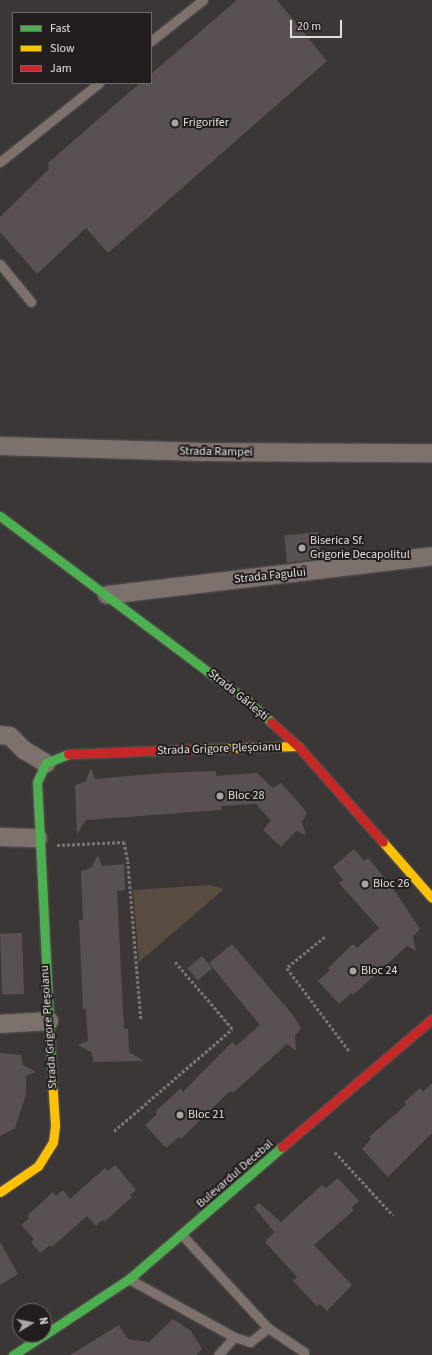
<!DOCTYPE html>
<html>
<head>
<meta charset="utf-8">
<style>
	body { margin:0 }
	#map { position:relative; width:432px; height:1355px; overflow:hidden; background:#3c3737; font-family:"Source Sans 3",sans-serif }
	div>[style] { position:absolute }
	[style*='--x'] { left:calc(var(--x)*1px); top:calc(var(--y)*1px); width:calc(var(--w)*1px); rotate:calc(var(--a)*1deg) }
	.green>* { inset:0; background:#594d42 }
	.building>* { inset:0; background:#595054; transform-origin:0 0 }
	.path>* { height:2.5px; margin-top:-1.25px; transform-origin:0; background:repeating-linear-gradient(90deg,#7c7472 0 3px,transparent 0 5px) }
	.roads { filter:drop-shadow(0 0 1px #595656) drop-shadow(0 0 1px #595656) }
	.lane>* { height:9px; margin:-4.5px; padding:0 4.5px; transform-origin:4.5px; border-radius:4.5px; background:#7c716d }
	.street>* { height:18px; margin:-9px; padding:0 9px; transform-origin:9px; border-radius:9px; background:#7c716d }
	.fast>* { height:9px; margin:-4.5px; padding:0 4.5px; transform-origin:4.5px; border-radius:4.5px; background:#4caf50 }
	.slow>* { height:9px; margin:-4.5px; padding:0 4.5px; transform-origin:4.5px; border-radius:4.5px; background:#ffc107 }
	.jam>* { height:9px; margin:-4.5px; padding:0 4.5px; transform-origin:4.5px; border-radius:4.5px; background:#c62828 }
	.dots>* { width:11px; height:11px; translate:-50% -50%; box-sizing:border-box; border:2px solid #221e1e; border-radius:50% }
	span { translate:-50% -50%; white-space:nowrap; text-align:center; line-height:1.15; -webkit-text-stroke:4px #221e1e; paint-order:stroke }
	.poi-label { font-size:12px; color:#e3dddd }
	.left { translate:0 -50%; text-align:left }
	.street-label { font-size:12px; color:#e3dddd }
	.legend { position:absolute; left:12px; top:12px; width:140px; height:72px; box-sizing:border-box; background:#221e1e; border:1px solid #6f6a6a; margin:0; padding:5px 7px; list-style:none; font-size:12px; color:#e3dddd }
	.legend li { display:flex; align-items:center; gap:8px; height:20px }
	.legend b { width:20px; border:1px solid #6f6a6a }
	.north { position:absolute; left:12px; top:1303px; width:40px; height:40px; box-sizing:border-box; background:#221e1e; border:1px solid #6f6a6a; border-radius:50%; rotate:80deg; font-size:11px; font-weight:700; line-height:16px; text-align:center; color:#e3dddd }
	.north::after { content:''; display:block; margin:auto; width:14px; height:18px; background:#a9a3a3; clip-path:polygon(50% 0,100% 100%,50% 72%,0 100%) }
	.scale { position:absolute; left:290px; top:20px; width:52px; height:18px; box-sizing:border-box; border:2px solid #e3dddd; border-top:0; padding-left:5px; font-size:12px; line-height:14px; white-space:nowrap; color:#e3dddd; -webkit-text-stroke:3px #221e1e; paint-order:stroke }
</style>
</head>
<body>
<div id="map">
	<div class="green">
		<div style="clip-path:polygon(210px 885px,224px 889px,139px 962px,133px 890px)"></div>
	</div>
	<div class="building">
		<div style="clip-path:polygon(237px 0,277px 0,327px 61px,108px 253px,86px 228px,37px 274px,0 232px,0 217px,49px 169px,48px 163px,140px 83px,151px 83px,151px 74px)"></div>
		<div style="left:318px;top:532px;width:27px;height:34px;rotate:84deg"></div>
		<div style="clip-path:polygon(91px 768px,95px 779px,163px 773px,216px 771px,216px 776px,257px 773px,273px 788px,281px 783px,299px 803px,307px 813px,302px 822px,306px 835px,296px 831px,281px 847px,263px 830px,271px 821px,256px 804px,221px 806px,221px 810px,86px 820px,77px 834px,75px 785px,85px 782px)"></div>
		<div style="clip-path:polygon(354px 849px,364px 861px,368px 858px,390px 884px,420px 929px,413px 937px,416px 951px,407px 946px,353px 995px,351px 993px,339px 1004px,318px 981px,330px 970px,328px 968px,353px 944px,357px 948px,379px 928px,339px 883px,343px 880px,333px 867px)"></div>
		<div style="clip-path:polygon(98px 855px,102px 866px,124px 864px,125px 890px,117px 891px,124px 1029px,128px 1029px,129px 1052px,144px 1061px,94px 1062px,91px 1052px,78px 1045px,88px 1041px,86px 1009px,83px 1009px,79px 920px,83px 920px,81px 871px,91px 868px)"></div>
		<div style="left:22px;top:933px;width:61px;height:22px;rotate:88deg"></div>
		<div style="clip-path:polygon(232px 944px,293px 1015px,301px 1028px,295px 1036px,296px 1051px,287px 1044px,233px 1093px,230px 1091px,181px 1139px,179px 1137px,166px 1148px,145px 1125px,157px 1114px,155px 1112px,181px 1088px,183px 1092px,232px 1042px,236px 1046px,260px 1025px,209px 963px)"></div>
		<div style="left:202px;top:956px;width:16px;height:19px;rotate:50deg"></div>
		<div style="clip-path:polygon(0 1053px,21px 1055px,23px 1065px,36px 1072px,26px 1076px,26px 1095px,15px 1128px,0 1136px)"></div>
		<div style="clip-path:polygon(432px 1083px,432px 1133px,388px 1177px,362px 1149px,371px 1139px,369px 1137px,406px 1105px,404px 1102px,420px 1088px,423px 1092px)"></div>
		<div style="clip-path:polygon(115px 1165px,136px 1190px,130px 1195px,132px 1197px,104px 1222px,102px 1220px,96px 1226px,87px 1216px,52px 1247px,50px 1245px,40px 1253px,31px 1242px,34px 1239px,21px 1225px,29px 1218px,27px 1216px,53px 1192px,56px 1196px,63px 1190px,70px 1199px,105px 1168px,108px 1171px)"></div>
		<div style="clip-path:polygon(338px 1178px,359px 1201px,351px 1208px,354px 1210px,314px 1245px,352px 1285px,327px 1311px,320px 1304px,317px 1306px,293px 1281px,297px 1277px,265px 1242px,274px 1232px,254px 1207px,259px 1203px,281px 1222px,322px 1185px,326px 1188px)"></div>
		<div style="clip-path:polygon(0 1242px,18px 1274px,0 1285px)"></div>
		<div style="clip-path:polygon(173px 1319px,191px 1331px,202px 1349px,196px 1355px,70px 1355px,119px 1325px,128px 1339px,149px 1342px)"></div>
	</div>
	<div class="path">
		<div style="--x:57;--y:845;--w:67;--a:-2.6"></div>
		<div style="--x:124;--y:842;--w:19;--a:78"></div>
		<div style="--x:128;--y:861;--w:160;--a:85.3"></div>
		<div style="--x:325;--y:937;--w:49;--a:140.8"></div>
		<div style="--x:287;--y:968;--w:105;--a:53.1"></div>
		<div style="--x:114;--y:1131;--w:156;--a:-40.8"></div>
		<div style="--x:232;--y:1029;--w:89;--a:-130.5"></div>
		<div style="--x:335;--y:1152;--w:86;--a:47.4"></div>
	</div>
	<div class="roads">
		<div class="lane">
			<div style="--x:151;--y:41;--w:66;--a:-38.3"></div>
			<div style="--x:0;--y:162;--w:127;--a:-38.6"></div>
			<div style="--x:0;--y:264;--w:49;--a:50.8"></div>
			<div style="--x:182;--y:1235;--w:127;--a:47.2"></div>
			<div style="--x:268;--y:1328;--w:43;--a:33.7"></div>
			<div style="--x:304;--y:1352;--w:3;--a:90"></div>
			<div style="--x:129;--y:1279;--w:120;--a:28.9"></div>
			<div style="--x:234;--y:1337;--w:17;--a:17"></div>
			<div style="--x:250;--y:1342;--w:23;--a:-38"></div>
			<div style="--x:218;--y:1355;--w:24;--a:-48"></div>
		</div>
		<div class="street">
			<div style="--x:0;--y:446;--w:203;--a:1.7"></div>
			<div style="--x:203;--y:452;--w:229;--a:0.3"></div>
			<div style="--x:107;--y:595;--w:327;--a:-6.8"></div>
			<div style="--x:0;--y:735;--w:10;--a:6"></div>
			<div style="--x:10;--y:736;--w:20;--a:45"></div>
			<div style="--x:24;--y:750;--w:26;--a:31"></div>
			<div style="--x:0;--y:837;--w:38;--a:2"></div>
			<div style="--x:0;--y:1024;--w:49;--a:-3.5"></div>
		</div>
		<div class="fast">
			<div style="--x:0;--y:516;--w:311;--a:36.8"></div>
			<div style="--x:249;--y:702;--w:30;--a:42"></div>
			<div style="--x:52;--y:1078;--w:296;--a:-92.9"></div>
			<div style="--x:37;--y:782;--w:21;--a:-65"></div>
			<div style="--x:46;--y:763;--w:24;--a:-22"></div>
			<div style="--x:44;--y:1335;--w:102;--a:-33.4"></div>
			<div style="--x:129;--y:1279;--w:202;--a:-40.8"></div>
			<div style="--x:13;--y:1355;--w:37;--a:-33"></div>
		</div>
		<div class="slow">
			<div style="--x:197;--y:749;--w:101;--a:-1.7"></div>
			<div style="--x:383;--y:842;--w:74;--a:48.8"></div>
			<div style="--x:0;--y:1192;--w:46;--a:-34.4"></div>
			<div style="--x:38;--y:1166;--w:28;--a:-58"></div>
			<div style="--x:53;--y:1142;--w:17;--a:-83"></div>
			<div style="--x:55;--y:1125;--w:47;--a:-93.7"></div>
		</div>
		<div class="jam">
			<div style="--x:271;--y:722;--w:36;--a:42"></div>
			<div style="--x:298;--y:746;--w:128;--a:48.5"></div>
			<div style="--x:68;--y:754;--w:129;--a:-2.2"></div>
			<div style="--x:282;--y:1147;--w:197;--a:-40.5"></div>
		</div>
	</div>
	<div class="dots">
		<div style="left:175px;top:123px;background:#a9a3a3"></div>
		<div style="left:302px;top:548px;background:#a9a3a3"></div>
		<div style="left:220px;top:796px;background:#a9a3a3"></div>
		<div style="left:365px;top:884px;background:#a9a3a3"></div>
		<div style="left:353px;top:971px;background:#a9a3a3"></div>
		<div style="left:180px;top:1115px;background:#a9a3a3"></div>
	</div>
	<div class="poi-label">
		<span class="left" style="left:183px;top:123px">Frigorifer</span>
		<span class="left" style="left:310px;top:548px">Biserica Sf.<br>Grigorie Decapolitul</span>
		<span class="left" style="left:228px;top:796px">Bloc 28</span>
		<span class="left" style="left:373px;top:884px">Bloc 26</span>
		<span class="left" style="left:361px;top:971px">Bloc 24</span>
		<span class="left" style="left:188px;top:1115px">Bloc 21</span>
	</div>
	<div class="street-label">
		<span style="left:216px;top:452px;rotate:1deg">Strada Rampei</span>
		<span style="left:270px;top:576px;rotate:-6deg">Strada Fagului</span>
		<span style="left:238px;top:695px;rotate:39deg">Strada Gârlești</span>
		<span style="left:219px;top:749px;rotate:-2deg">Strada Grigore Pleșoianu</span>
		<span style="left:49px;top:1027px;rotate:-94deg">Strada Grigore Pleșoianu</span>
		<span style="left:235px;top:1174px;rotate:-41deg">Bulevardul Decebal</span>
	</div>
	<ul class="legend">
	<li><b style="height:5px;background:#4caf50"></b>Fast</li>
	<li><b style="height:5px;background:#ffc107"></b>Slow</li>
	<li><b style="height:5px;background:#c62828"></b>Jam</li>
	</ul>
	<div class="north">N</div>
	<div class="scale">20 m</div>
</div>
</body>
</html>
